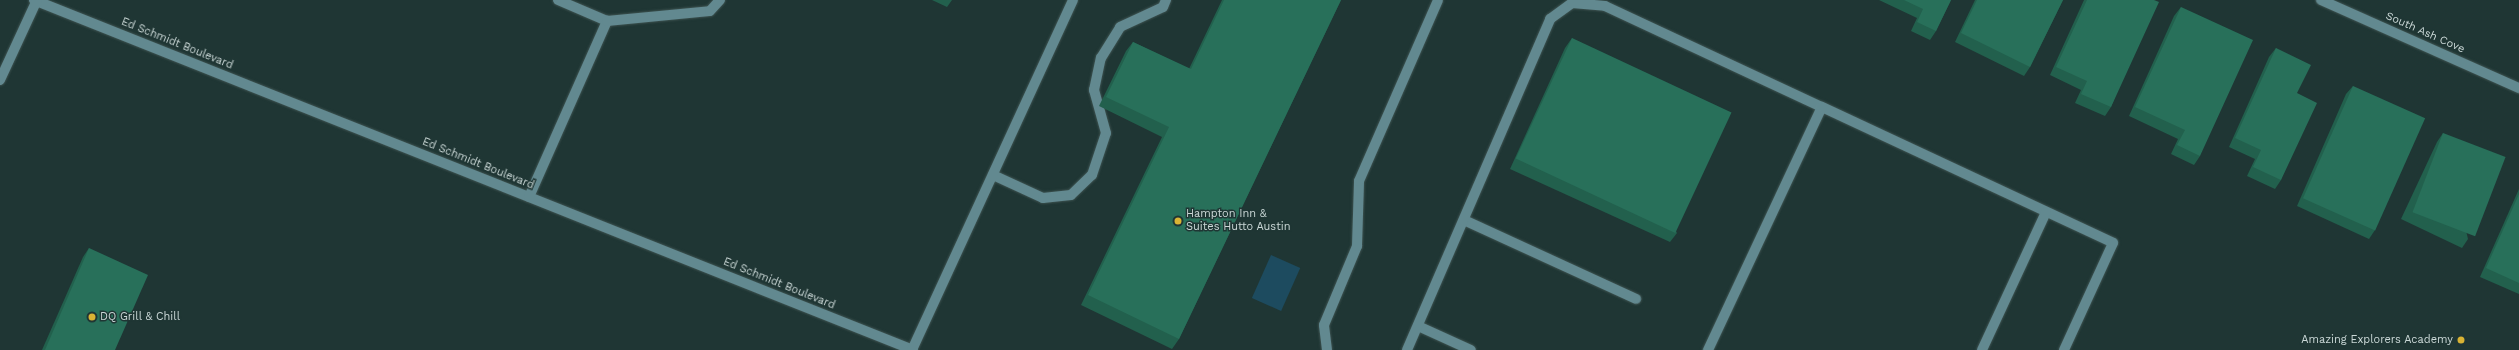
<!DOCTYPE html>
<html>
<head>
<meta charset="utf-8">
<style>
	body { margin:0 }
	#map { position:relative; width:2519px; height:350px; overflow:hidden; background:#1f3634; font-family:"Work Sans",sans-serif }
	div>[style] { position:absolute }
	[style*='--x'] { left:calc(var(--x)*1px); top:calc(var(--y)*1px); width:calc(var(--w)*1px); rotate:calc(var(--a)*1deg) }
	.water>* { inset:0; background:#1d4b5f; transform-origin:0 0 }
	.roads { filter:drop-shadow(0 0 1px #3e5351) drop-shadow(0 0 1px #3e5351) }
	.minor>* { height:10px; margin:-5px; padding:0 5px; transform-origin:5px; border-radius:5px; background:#628990 }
	.wall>* { inset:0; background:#22604d }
	.building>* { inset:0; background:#28705a; transform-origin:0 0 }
	.dots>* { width:11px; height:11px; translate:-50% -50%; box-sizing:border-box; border:2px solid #1f3634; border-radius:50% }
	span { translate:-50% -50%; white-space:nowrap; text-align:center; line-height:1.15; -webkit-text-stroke:3px #1f3634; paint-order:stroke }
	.street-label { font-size:11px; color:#cbd8d7 }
	.poi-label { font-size:11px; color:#cbd8d7 }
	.left { translate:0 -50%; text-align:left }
	.right { translate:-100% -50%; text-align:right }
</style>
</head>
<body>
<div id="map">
	<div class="water">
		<div style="left:1271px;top:255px;width:32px;height:47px;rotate:24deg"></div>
	</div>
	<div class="roads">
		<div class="minor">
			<div style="--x:34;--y:0;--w:946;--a:21.71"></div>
			<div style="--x:558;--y:0;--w:53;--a:23.2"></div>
			<div style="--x:2321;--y:0;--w:217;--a:24"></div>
			<div style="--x:0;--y:80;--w:88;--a:-65.2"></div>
			<div style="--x:993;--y:175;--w:55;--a:24.7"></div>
			<div style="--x:1043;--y:198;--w:28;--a:-6"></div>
			<div style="--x:1071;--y:195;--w:29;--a:-44"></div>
			<div style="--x:1092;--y:175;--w:44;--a:-71.6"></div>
			<div style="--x:1106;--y:133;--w:45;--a:-105.6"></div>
			<div style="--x:1094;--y:90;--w:33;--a:-78"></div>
			<div style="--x:1101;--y:58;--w:36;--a:-58"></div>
			<div style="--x:1120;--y:27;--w:47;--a:-24.9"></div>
			<div style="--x:1163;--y:7;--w:8;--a:-67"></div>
			<div style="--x:529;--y:197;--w:193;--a:-66.1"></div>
			<div style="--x:607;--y:21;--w:103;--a:-5.5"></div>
			<div style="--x:710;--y:11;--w:15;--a:-48"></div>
			<div style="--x:1466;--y:221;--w:187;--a:24.6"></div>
			<div style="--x:1418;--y:326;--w:58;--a:24.4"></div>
			<div style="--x:912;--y:350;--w:385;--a:-65.3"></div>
			<div style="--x:1327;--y:350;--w:25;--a:-97"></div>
			<div style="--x:1324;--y:325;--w:86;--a:-67.3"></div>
			<div style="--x:1357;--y:246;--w:65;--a:-88.2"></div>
			<div style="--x:1359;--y:181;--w:197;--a:-66.4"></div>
			<div style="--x:1407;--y:350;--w:361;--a:-66.6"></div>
			<div style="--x:1550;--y:19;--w:27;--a:-36"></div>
			<div style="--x:1572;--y:3;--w:33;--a:5"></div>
			<div style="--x:1605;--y:6;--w:239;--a:25"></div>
			<div style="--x:1708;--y:350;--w:268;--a:-64.9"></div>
			<div style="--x:1822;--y:107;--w:321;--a:25"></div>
			<div style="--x:2113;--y:243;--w:118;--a:114.6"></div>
			<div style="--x:1982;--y:350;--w:152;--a:-65.1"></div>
		</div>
	</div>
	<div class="wall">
		<div style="clip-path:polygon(932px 0,952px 0,947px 7px)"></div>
		<div style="clip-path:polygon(1222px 0,1341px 0,1179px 339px,1172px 349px,1081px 305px,1162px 137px,1099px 106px,1126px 51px,1133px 42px,1189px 69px)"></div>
		<div style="clip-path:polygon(1879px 0,1951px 0,1936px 31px,1930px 40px,1911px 31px,1917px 18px)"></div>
		<div style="clip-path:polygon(1975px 0,2063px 0,2030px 67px,2024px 76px,1955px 42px)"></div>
		<div style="clip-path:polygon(2084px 0,2154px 0,2111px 107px,2105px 116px,2075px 103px,2081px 90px,2050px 75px)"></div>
		<div style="clip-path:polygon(2181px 7px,2200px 156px,2194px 165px,2171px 154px,2178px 139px,2129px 116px,2174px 16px)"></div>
		<div style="clip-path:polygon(1572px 38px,1677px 233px,1670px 242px,1510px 169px,1565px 48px)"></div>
		<div style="clip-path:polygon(2276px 48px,2297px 93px,2281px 180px,2275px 189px,2247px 176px,2255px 159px,2229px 147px,2269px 57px)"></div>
		<div style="clip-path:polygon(2353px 86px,2375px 230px,2369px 239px,2297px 206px,2346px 94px)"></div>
		<div style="clip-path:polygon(2443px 133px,2468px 239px,2462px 248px,2401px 219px,2437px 142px)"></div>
		<div style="clip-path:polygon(2519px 189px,2519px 294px,2480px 277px)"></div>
		<div style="clip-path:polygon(89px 248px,115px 350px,42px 350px,83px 257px)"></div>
	</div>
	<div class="building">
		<div style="clip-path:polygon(1224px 0,1341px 0,1179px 339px,1088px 295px,1169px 127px,1106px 97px,1133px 42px,1191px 69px)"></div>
		<div style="clip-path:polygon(1904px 0,1951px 0,1936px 31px,1917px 22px,1923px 9px)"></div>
		<div style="clip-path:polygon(1977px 0,2063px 0,2030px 67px,1961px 33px)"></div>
		<div style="clip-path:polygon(2087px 0,2154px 0,2159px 2px,2111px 107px,2081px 94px,2087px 81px,2056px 67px)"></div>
		<div style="clip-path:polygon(2181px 7px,2253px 40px,2200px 156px,2177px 145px,2185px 130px,2135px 107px)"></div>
		<div style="left:1572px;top:38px;width:176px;height:133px;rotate:25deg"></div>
		<div style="clip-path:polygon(2276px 48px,2311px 65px,2297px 93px,2317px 103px,2281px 180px,2253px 167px,2261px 150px,2235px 138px)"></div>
		<div style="left:2353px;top:86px;width:79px;height:123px;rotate:24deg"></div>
		<div style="left:2443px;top:133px;width:67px;height:85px;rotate:21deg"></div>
		<div style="clip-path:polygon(2519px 194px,2519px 283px,2486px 268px)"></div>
		<div style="clip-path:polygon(89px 248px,148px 275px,115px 350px,45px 350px)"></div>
	</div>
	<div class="dots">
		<div style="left:1178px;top:221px;background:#d9b334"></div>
		<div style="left:92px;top:317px;background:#d9b334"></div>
		<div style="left:2461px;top:340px;background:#d9b334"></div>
	</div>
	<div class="street-label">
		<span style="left:2425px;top:33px;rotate:24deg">South Ash Cove</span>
		<span style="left:177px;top:44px;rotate:22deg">Ed Schmidt Boulevard</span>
		<span style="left:478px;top:164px;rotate:22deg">Ed Schmidt Boulevard</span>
		<span style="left:779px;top:284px;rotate:22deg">Ed Schmidt Boulevard</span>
	</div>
	<div class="poi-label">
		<span class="left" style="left:1186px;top:221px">Hampton Inn &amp;<br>Suites Hutto Austin</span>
		<span class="left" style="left:100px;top:317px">DQ Grill &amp; Chill</span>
		<span class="right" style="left:2453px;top:340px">Amazing Explorers Academy</span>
	</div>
</div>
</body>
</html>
